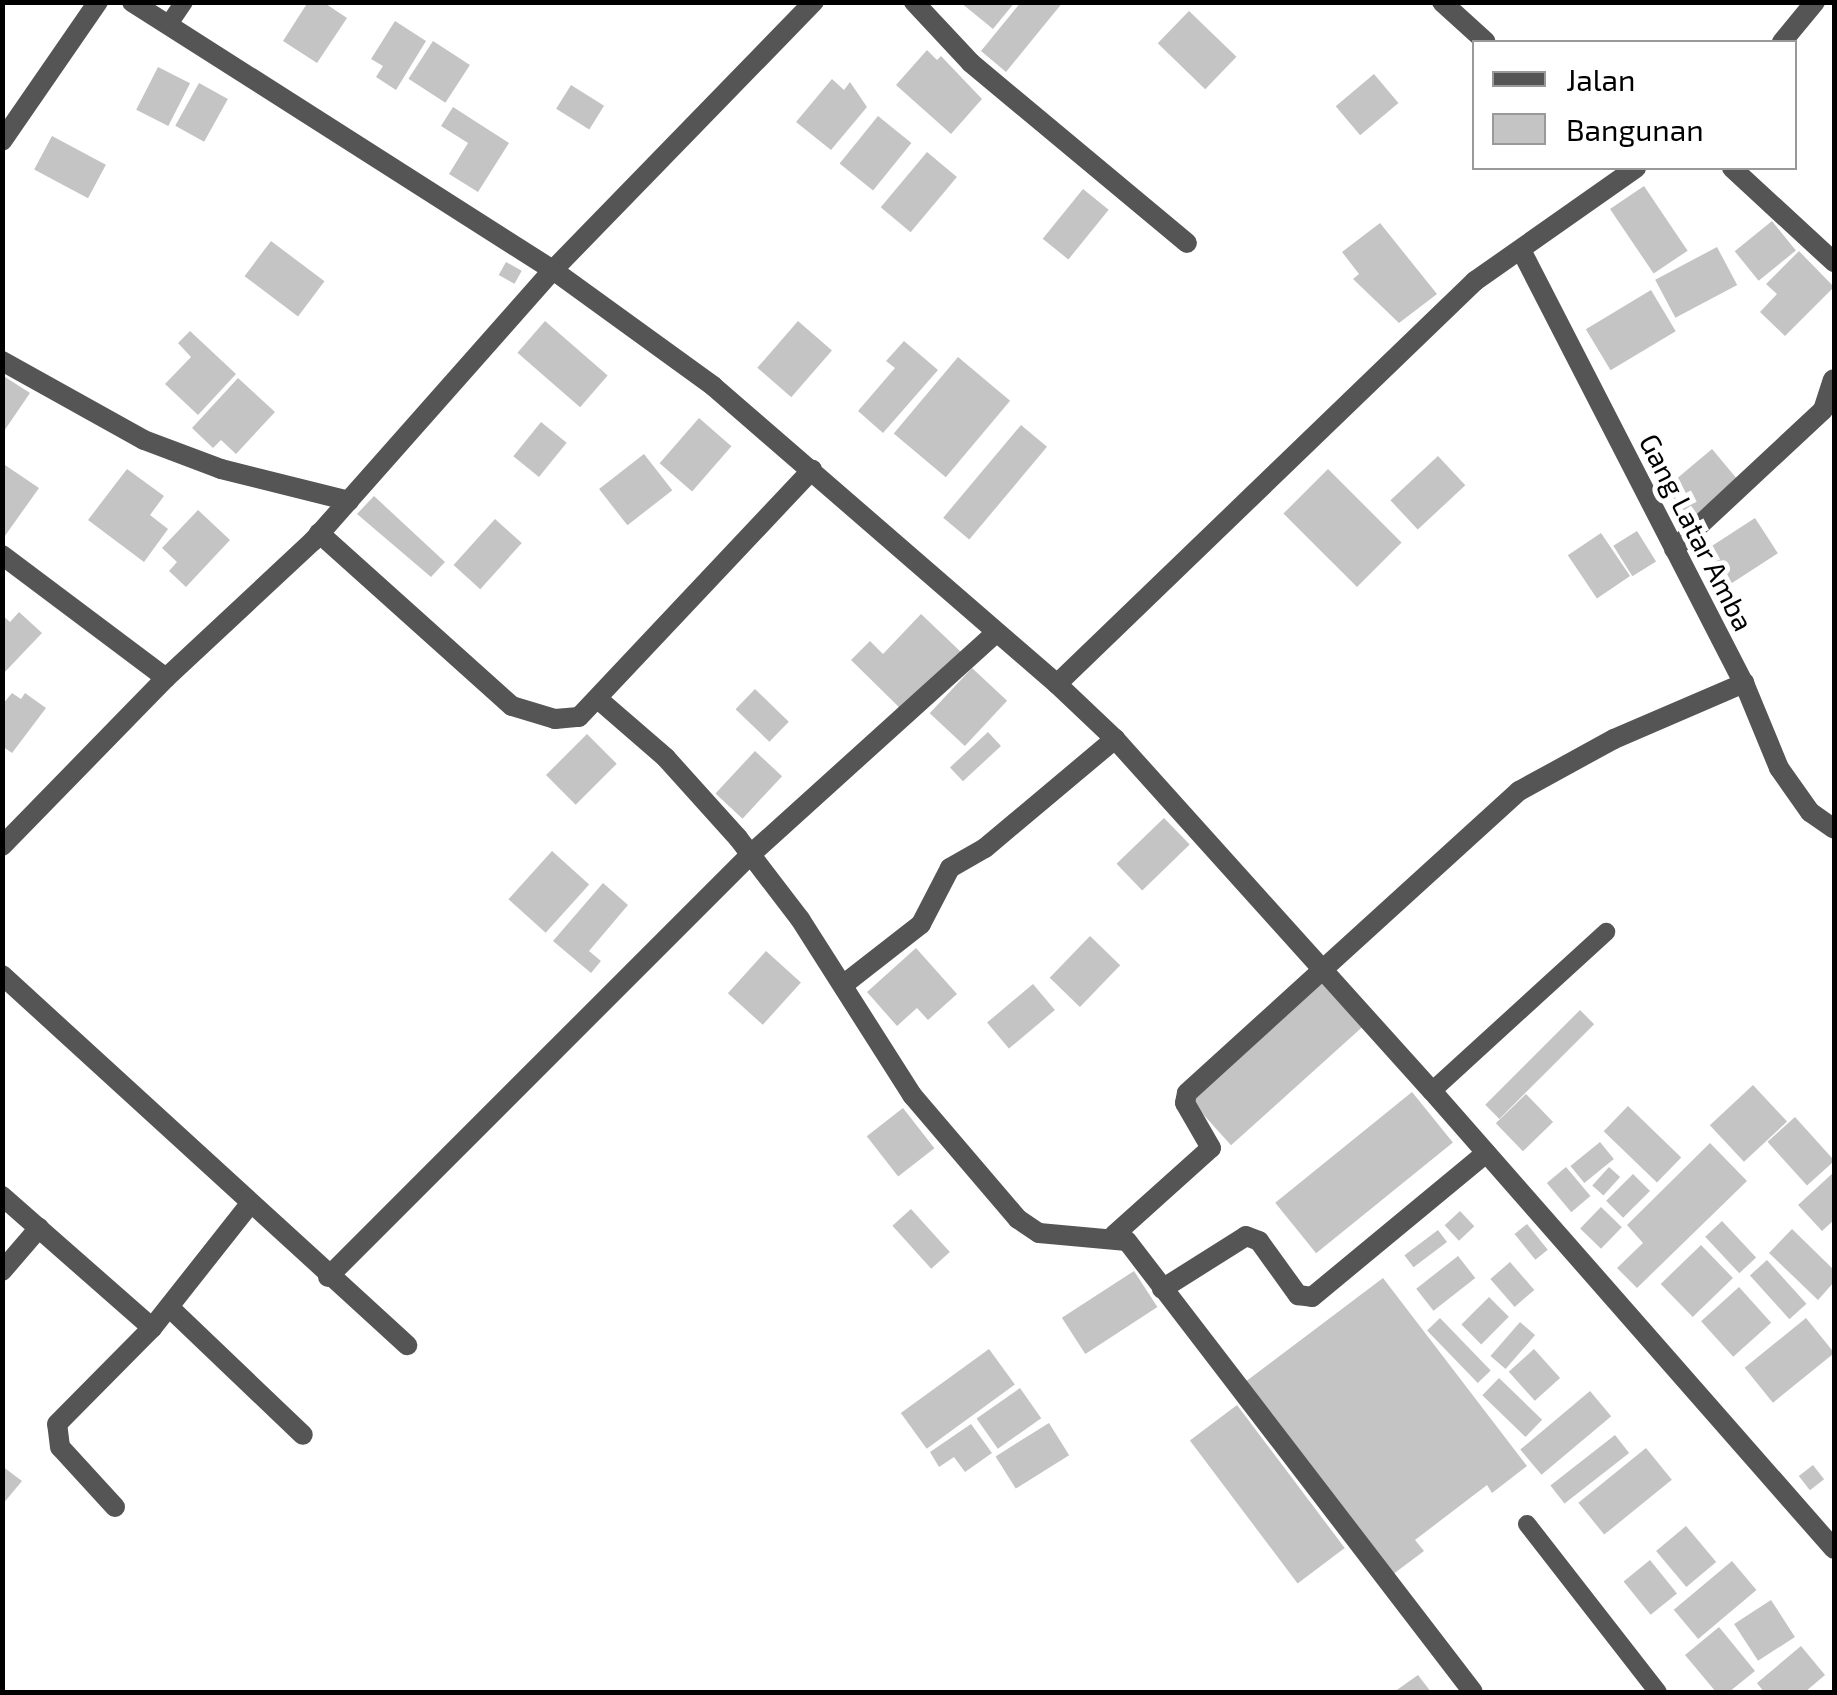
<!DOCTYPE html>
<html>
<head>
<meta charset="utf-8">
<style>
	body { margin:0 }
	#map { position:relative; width:1837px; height:1695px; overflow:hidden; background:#fff; font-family:"Exo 2",sans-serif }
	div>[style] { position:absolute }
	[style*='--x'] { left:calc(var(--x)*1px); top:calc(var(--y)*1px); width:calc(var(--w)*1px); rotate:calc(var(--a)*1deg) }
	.building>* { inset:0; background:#c4c4c4; transform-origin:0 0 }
	.lane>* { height:18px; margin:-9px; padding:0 9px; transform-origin:9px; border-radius:9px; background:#555 }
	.street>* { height:20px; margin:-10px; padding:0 10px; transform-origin:10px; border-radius:10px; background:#555 }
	span { translate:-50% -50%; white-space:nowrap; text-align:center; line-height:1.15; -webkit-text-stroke:10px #fff; paint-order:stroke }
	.street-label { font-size:28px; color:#000 }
	.frame { position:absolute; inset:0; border:5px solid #000; pointer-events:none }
	.legend { position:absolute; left:1472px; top:40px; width:325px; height:130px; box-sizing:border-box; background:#fff; border:2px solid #999; margin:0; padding:12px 18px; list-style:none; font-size:30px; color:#000 }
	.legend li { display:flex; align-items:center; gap:20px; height:50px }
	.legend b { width:50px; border:2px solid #999 }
</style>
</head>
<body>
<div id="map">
	<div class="building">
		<div style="clip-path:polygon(308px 2px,323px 2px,347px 18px,317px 63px,283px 41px)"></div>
		<div style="clip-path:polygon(960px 2px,1015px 2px,993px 29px)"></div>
		<div style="clip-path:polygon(1021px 2px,1063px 2px,1006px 72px,981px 51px)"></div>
		<div style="left:1189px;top:11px;width:66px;height:45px;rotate:44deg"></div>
		<div style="clip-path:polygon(395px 21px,426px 41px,396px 90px,376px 77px,383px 66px,371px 59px)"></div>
		<div style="left:433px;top:41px;width:44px;height:45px;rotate:33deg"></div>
		<div style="clip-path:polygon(927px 50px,937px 60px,941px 56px,982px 99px,951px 134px,896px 85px)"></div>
		<div style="left:158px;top:67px;width:36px;height:48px;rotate:27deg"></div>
		<div style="left:1374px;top:74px;width:38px;height:50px;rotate:50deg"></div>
		<div style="clip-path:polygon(832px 79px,844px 90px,850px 82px,867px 107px,831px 150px,796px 122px)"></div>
		<div style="left:199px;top:83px;width:33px;height:49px;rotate:29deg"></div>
		<div style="left:571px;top:85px;width:39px;height:28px;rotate:32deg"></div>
		<div style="clip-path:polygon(453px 107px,509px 143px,478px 192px,449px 174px,468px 143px,441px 126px)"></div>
		<div style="left:878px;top:116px;width:43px;height:61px;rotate:39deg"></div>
		<div style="left:52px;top:136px;width:61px;height:38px;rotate:28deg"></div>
		<div style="left:927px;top:152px;width:39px;height:72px;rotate:40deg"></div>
		<div style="left:1644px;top:186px;width:78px;height:41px;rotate:56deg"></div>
		<div style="left:1083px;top:189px;width:33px;height:64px;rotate:39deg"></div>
		<div style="left:1772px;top:221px;width:38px;height:48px;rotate:51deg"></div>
		<div style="clip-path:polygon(1380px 223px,1437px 294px,1399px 323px,1353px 279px,1359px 274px,1342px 252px)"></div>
		<div style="left:271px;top:241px;width:67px;height:44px;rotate:37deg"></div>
		<div style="left:1717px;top:247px;width:43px;height:70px;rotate:62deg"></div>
		<div style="clip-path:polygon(1799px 251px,1834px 287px,1785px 336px,1760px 312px,1777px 294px,1766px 284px)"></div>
		<div style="left:506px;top:262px;width:18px;height:15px;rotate:29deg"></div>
		<div style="left:1651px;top:290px;width:48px;height:76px;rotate:59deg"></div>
		<div style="left:545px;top:321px;width:83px;height:42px;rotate:41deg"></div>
		<div style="left:798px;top:321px;width:45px;height:62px;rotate:41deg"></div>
		<div style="clip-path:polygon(190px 331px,236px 374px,198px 415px,165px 384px,191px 357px,178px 343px)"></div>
		<div style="clip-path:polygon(904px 341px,938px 370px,883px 433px,858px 411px,895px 368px,886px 361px)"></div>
		<div style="left:958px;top:357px;width:68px;height:100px;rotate:40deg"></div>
		<div style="clip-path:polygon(2px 375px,30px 393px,2px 434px)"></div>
		<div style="clip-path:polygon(238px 378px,275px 412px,236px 454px,221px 440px,213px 448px,192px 428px)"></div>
		<div style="left:699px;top:418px;width:43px;height:60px;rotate:41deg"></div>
		<div style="left:541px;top:422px;width:33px;height:44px;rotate:39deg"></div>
		<div style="left:1021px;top:425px;width:34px;height:121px;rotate:40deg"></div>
		<div style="left:1712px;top:449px;width:43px;height:61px;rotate:50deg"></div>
		<div style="left:644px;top:454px;width:46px;height:57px;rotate:52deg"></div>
		<div style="left:1438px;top:456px;width:40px;height:65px;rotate:47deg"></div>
		<div style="clip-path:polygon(2px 463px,39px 488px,2px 540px)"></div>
		<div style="clip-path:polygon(127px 469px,164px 496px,150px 515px,168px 529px,144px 562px,88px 520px)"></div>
		<div style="left:1328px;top:469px;width:104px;height:63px;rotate:45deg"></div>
		<div style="clip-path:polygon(374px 496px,445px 562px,431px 577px,357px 514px)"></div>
		<div style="clip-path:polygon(198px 510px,230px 540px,186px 587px,169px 571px,177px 562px,162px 548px)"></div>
		<div style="left:1755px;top:518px;width:42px;height:63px;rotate:57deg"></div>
		<div style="left:495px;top:519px;width:36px;height:62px;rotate:42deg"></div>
		<div style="left:1637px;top:531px;width:36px;height:28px;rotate:58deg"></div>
		<div style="left:1601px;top:533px;width:52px;height:40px;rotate:56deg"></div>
		<div style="clip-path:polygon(19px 612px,42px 633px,2px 675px,2px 615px,10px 622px)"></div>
		<div style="clip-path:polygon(921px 614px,962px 653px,905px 713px,851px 660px,870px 641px,883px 654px)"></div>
		<div style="left:972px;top:668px;width:48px;height:62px;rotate:43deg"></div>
		<div style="left:755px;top:689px;width:47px;height:28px;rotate:44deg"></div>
		<div style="clip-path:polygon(12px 693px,21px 699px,25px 693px,46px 708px,12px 753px,2px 746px,2px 705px)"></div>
		<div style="left:988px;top:732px;width:19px;height:52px;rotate:47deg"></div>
		<div style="left:587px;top:734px;width:42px;height:58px;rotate:45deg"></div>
		<div style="left:755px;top:751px;width:37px;height:58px;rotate:43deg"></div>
		<div style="left:1164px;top:818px;width:37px;height:66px;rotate:46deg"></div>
		<div style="left:552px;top:851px;width:50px;height:65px;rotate:42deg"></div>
		<div style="clip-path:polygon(603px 883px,628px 905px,589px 951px,601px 961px,591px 973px,553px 941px)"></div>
		<div style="left:1090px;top:936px;width:42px;height:58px;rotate:44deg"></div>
		<div style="clip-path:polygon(916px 948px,957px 994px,928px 1020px,917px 1008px,897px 1026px,867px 992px)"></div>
		<div style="left:766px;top:951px;width:47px;height:57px;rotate:42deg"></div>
		<div style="left:1319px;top:980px;width:64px;height:176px;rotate:48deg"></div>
		<div style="left:1033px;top:984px;width:34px;height:60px;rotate:50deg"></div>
		<div style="left:1580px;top:1010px;width:20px;height:134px;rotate:45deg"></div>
		<div style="left:1753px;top:1085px;width:50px;height:59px;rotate:47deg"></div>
		<div style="left:1412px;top:1092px;width:65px;height:176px;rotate:51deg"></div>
		<div style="left:1526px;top:1094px;width:39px;height:42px;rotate:46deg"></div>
		<div style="left:1628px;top:1106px;width:74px;height:35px;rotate:44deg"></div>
		<div style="left:903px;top:1108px;width:51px;height:46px;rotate:52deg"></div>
		<div style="left:1795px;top:1117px;width:59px;height:37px;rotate:48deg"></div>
		<div style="left:1600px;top:1142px;width:22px;height:38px;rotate:51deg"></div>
		<div style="clip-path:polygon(1710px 1143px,1747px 1181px,1637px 1288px,1617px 1268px,1643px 1243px,1627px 1225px)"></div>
		<div style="left:1566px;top:1167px;width:38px;height:25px;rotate:50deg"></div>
		<div style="left:1609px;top:1167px;width:15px;height:25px;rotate:42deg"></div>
		<div style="clip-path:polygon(1834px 1172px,1834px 1220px,1822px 1231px,1798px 1205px)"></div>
		<div style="left:1633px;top:1174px;width:24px;height:38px;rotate:45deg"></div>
		<div style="left:1601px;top:1207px;width:29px;height:30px;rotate:44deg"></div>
		<div style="left:911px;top:1209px;width:58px;height:25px;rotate:48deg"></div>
		<div style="left:1460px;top:1211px;width:21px;height:21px;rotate:47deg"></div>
		<div style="left:1722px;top:1221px;width:50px;height:23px;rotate:47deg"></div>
		<div style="left:1527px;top:1224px;width:33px;height:16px;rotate:51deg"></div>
		<div style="clip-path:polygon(1792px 1229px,1834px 1270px,1834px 1282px,1818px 1300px,1769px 1253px)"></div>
		<div style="left:1438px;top:1230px;width:15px;height:42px;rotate:53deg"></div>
		<div style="left:1701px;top:1245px;width:46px;height:56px;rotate:46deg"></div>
		<div style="left:1458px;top:1256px;width:28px;height:53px;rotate:52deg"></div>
		<div style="left:1767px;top:1260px;width:59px;height:23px;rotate:48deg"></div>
		<div style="left:1510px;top:1262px;width:37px;height:26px;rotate:49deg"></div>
		<div style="left:1134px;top:1271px;width:43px;height:86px;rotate:57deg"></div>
		<div style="clip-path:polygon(1383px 1278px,1527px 1466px,1492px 1493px,1487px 1485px,1415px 1540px,1424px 1551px,1388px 1578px,1241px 1385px)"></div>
		<div style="left:1739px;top:1287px;width:48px;height:51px;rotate:48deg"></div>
		<div style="left:1489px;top:1297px;width:28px;height:39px;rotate:45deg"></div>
		<div style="left:1440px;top:1318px;width:73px;height:18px;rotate:46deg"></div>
		<div style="left:1806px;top:1318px;width:45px;height:79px;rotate:51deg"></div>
		<div style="left:1520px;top:1322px;width:20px;height:45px;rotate:41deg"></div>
		<div style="left:989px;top:1349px;width:44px;height:109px;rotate:54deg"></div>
		<div style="left:1534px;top:1349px;width:39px;height:34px;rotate:48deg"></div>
		<div style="left:1499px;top:1378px;width:60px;height:24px;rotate:44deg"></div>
		<div style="left:1020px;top:1388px;width:37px;height:53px;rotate:55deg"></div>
		<div style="left:1590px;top:1391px;width:33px;height:91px;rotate:50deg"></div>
		<div style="left:1237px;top:1405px;width:179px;height:59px;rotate:53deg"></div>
		<div style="left:1049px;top:1423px;width:38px;height:63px;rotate:58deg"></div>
		<div style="clip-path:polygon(971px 1424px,992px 1453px,965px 1472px,954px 1457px,939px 1467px,930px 1452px)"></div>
		<div style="left:1615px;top:1435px;width:23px;height:82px;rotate:52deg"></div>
		<div style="left:1646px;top:1448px;width:41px;height:87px;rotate:51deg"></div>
		<div style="left:1813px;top:1465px;width:18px;height:18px;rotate:52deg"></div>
		<div style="clip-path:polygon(2px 1466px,22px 1481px,2px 1505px)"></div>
		<div style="left:1686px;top:1526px;width:47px;height:39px;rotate:50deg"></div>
		<div style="left:1650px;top:1560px;width:43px;height:34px;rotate:51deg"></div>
		<div style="left:1732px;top:1561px;width:38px;height:76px;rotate:50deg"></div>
		<div style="left:1771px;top:1600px;width:44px;height:44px;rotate:57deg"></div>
		<div style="clip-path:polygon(1719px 1627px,1755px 1671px,1729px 1692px,1716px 1692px,1685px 1655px)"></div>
		<div style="clip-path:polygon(1801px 1646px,1825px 1675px,1805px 1692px,1764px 1692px,1757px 1683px)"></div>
		<div style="clip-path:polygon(1418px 1675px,1431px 1692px,1394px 1692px)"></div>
	</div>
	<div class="lane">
		<div style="--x:169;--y:24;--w:27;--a:-56"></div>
		<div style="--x:1432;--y:1091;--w:236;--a:-42.4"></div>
		<div style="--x:1527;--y:1524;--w:213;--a:52.1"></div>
	</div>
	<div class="street">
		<div style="--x:132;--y:2;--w:499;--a:32.5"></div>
		<div style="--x:553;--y:270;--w:198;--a:35.9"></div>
		<div style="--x:713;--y:386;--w:455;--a:40.9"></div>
		<div style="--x:1057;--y:684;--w:80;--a:43.5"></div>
		<div style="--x:1115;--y:739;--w:474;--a:48"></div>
		<div style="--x:1432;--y:1091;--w:609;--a:48.73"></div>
		<div style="--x:914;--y:2;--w:83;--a:46.9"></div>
		<div style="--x:971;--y:63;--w:281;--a:39.8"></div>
		<div style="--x:1442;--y:2;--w:59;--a:42.3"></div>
		<div style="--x:1782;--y:42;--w:52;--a:-50.5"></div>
		<div style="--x:2;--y:141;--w:169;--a:-55.4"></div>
		<div style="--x:1732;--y:168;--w:139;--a:42.7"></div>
		<div style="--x:1521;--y:250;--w:487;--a:62.8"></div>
		<div style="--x:1744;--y:683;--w:92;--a:67.6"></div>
		<div style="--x:1779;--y:768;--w:54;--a:54.8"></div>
		<div style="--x:1810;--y:812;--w:29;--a:35"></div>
		<div style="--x:2;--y:361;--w:162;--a:29.1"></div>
		<div style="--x:144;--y:440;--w:82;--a:20.6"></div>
		<div style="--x:221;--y:469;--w:132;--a:14"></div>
		<div style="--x:319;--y:533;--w:259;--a:41.9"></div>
		<div style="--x:512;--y:706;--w:45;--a:16.8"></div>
		<div style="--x:555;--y:719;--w:24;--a:-5"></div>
		<div style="--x:579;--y:717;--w:340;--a:-46.7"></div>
		<div style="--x:1674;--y:549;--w:204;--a:-43"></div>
		<div style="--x:1823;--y:410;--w:32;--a:-72"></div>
		<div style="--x:2;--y:555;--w:205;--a:36.9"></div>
		<div style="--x:1057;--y:684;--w:581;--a:-43.95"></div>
		<div style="--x:1475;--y:281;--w:197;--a:-35.1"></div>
		<div style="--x:598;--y:699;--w:90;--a:40.9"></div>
		<div style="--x:666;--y:758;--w:108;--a:48"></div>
		<div style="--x:738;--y:838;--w:102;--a:52.6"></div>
		<div style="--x:800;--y:919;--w:209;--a:57.5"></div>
		<div style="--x:912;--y:1095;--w:163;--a:49.5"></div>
		<div style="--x:1018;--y:1219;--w:25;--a:34"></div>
		<div style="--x:1039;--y:1233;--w:88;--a:5.2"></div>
		<div style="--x:1127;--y:1241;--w:568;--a:52.51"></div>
		<div style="--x:2;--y:846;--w:235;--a:-45.7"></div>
		<div style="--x:166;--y:678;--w:201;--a:-43"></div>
		<div style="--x:313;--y:541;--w:362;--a:-48.5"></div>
		<div style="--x:553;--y:270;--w:374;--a:-45.8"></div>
		<div style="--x:2;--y:975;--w:549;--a:42.41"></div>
		<div style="--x:843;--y:985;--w:99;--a:-38"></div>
		<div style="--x:921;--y:924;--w:63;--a:-62.6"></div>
		<div style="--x:950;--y:868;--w:40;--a:-29.7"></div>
		<div style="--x:985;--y:848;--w:170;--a:-40"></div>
		<div style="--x:2;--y:1196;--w:200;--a:41.3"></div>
		<div style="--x:1114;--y:1235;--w:130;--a:-41.9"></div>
		<div style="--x:1211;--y:1148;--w:52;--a:-120"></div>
		<div style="--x:1185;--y:1103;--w:10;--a:-79"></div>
		<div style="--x:1187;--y:1093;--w:449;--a:-42.3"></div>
		<div style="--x:1519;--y:791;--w:108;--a:-28.7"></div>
		<div style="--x:1614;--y:739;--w:142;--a:-23.3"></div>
		<div style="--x:2;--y:1271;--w:57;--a:-49.3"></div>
		<div style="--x:328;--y:1277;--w:597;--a:-45"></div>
		<div style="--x:750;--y:855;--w:330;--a:-42.1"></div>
		<div style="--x:1162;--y:1289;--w:99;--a:-32.2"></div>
		<div style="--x:1246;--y:1236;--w:14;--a:21"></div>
		<div style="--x:1259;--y:1241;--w:67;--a:54.2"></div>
		<div style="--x:1298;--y:1295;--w:14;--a:8"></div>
		<div style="--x:1312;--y:1297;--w:226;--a:-39.6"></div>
		<div style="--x:169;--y:1307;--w:185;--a:43.7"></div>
		<div style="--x:115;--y:1507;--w:81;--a:-132.5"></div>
		<div style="--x:60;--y:1447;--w:23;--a:-97"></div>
		<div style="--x:57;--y:1424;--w:135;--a:-45.3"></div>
		<div style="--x:152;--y:1328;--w:157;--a:-51.7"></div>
	</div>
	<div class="street-label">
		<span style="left:1697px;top:532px;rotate:63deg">Gang Latar Amba</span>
	</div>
	<div class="frame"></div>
	<ul class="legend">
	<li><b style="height:12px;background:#555"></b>Jalan</li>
	<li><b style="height:28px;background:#c4c4c4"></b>Bangunan</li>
	</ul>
</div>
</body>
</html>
